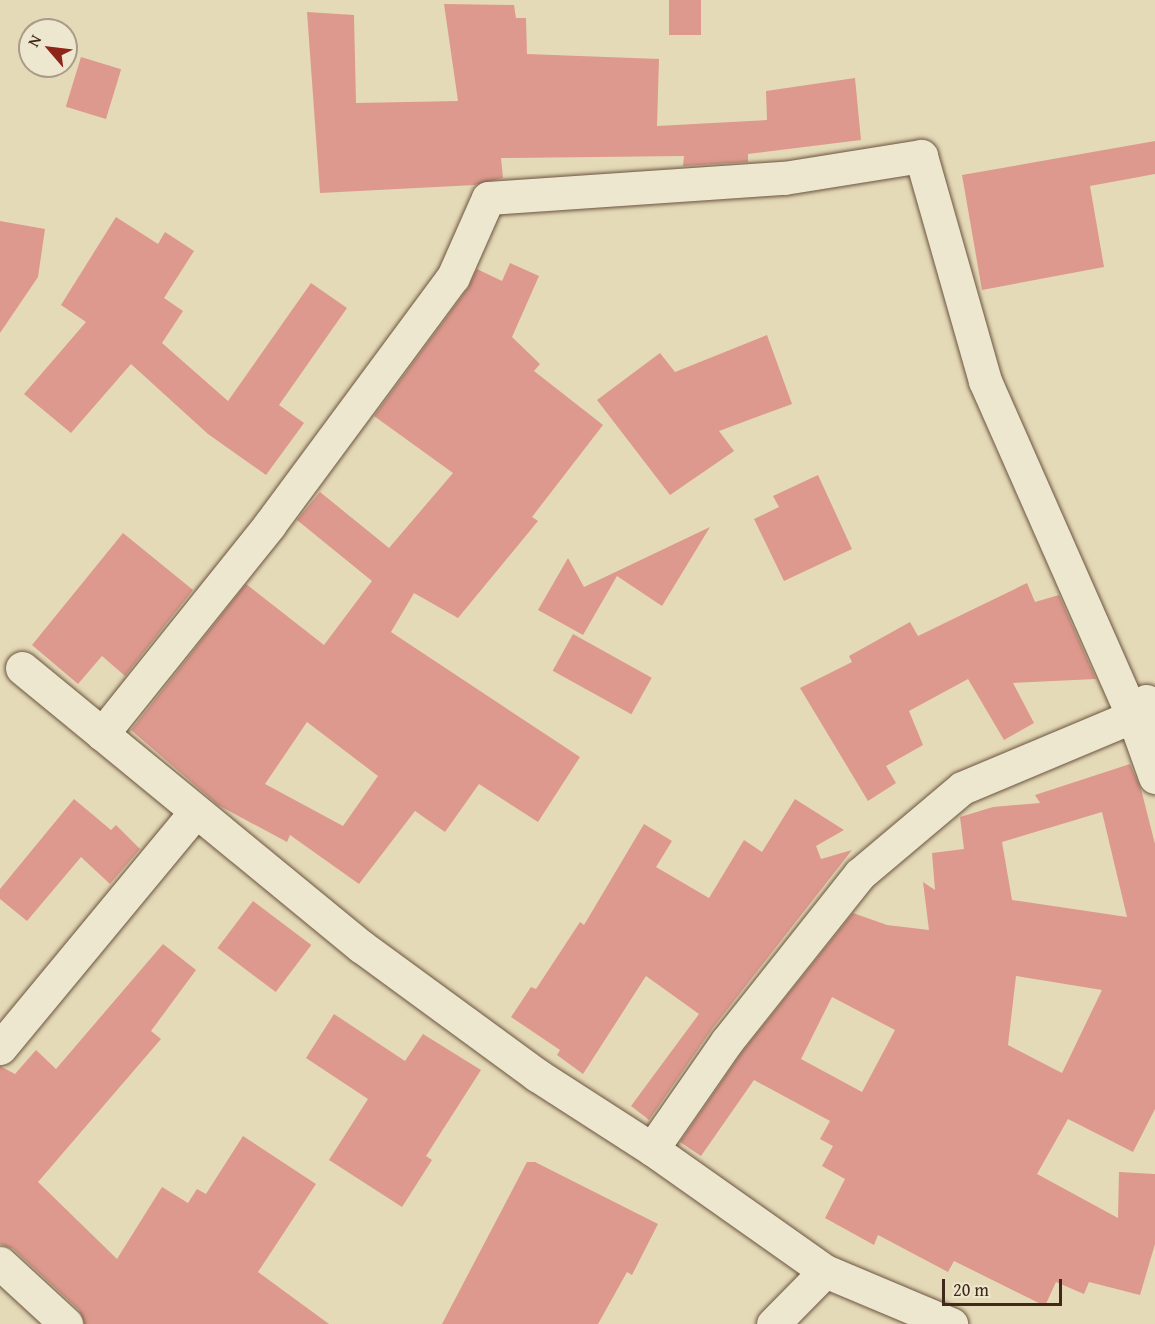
<!DOCTYPE html>
<html>
<head>
<meta charset="utf-8">
<style>
	body { margin:0 }
	#map { position:relative; width:1155px; height:1324px; overflow:hidden; background:#e5dab7; font-family:"Gentium Book Plus",serif }
	div>[style] { position:absolute }
	[style*='--x'] { left:calc(var(--x)*1px); top:calc(var(--y)*1px); width:calc(var(--w)*1px); rotate:calc(var(--a)*1deg) }
	.building>* { inset:0; background:#dd998d; transform-origin:0 0 }
	.roads { filter:drop-shadow(0 0 2px #6b5440) drop-shadow(0 0 2px #6b5440) }
	.minor>* { height:33px; margin:-16.5px; padding:0 16.5px; transform-origin:16.5px; border-radius:16.5px; background:#eee7d0 }
	span { translate:-50% -50%; white-space:nowrap; text-align:center; line-height:1.15; -webkit-text-stroke:4.5px #eee7d0; paint-order:stroke }
	.north { position:absolute; left:18px; top:18px; width:60px; height:60px; box-sizing:border-box; background:#eee7d0; border:2px solid #a99b87; border-radius:50%; rotate:298deg; font-size:16px; font-weight:700; line-height:24px; text-align:center; color:#422819 }
	.north::after { content:''; display:block; margin:auto; width:21px; height:27px; background:#8f2418; clip-path:polygon(50% 0,100% 100%,50% 72%,0 100%) }
	.scale { position:absolute; left:942px; top:1279px; width:120px; height:27px; box-sizing:border-box; border:3px solid #422819; border-top:0; padding-left:8px; font-size:18px; line-height:21px; white-space:nowrap; color:#422819; -webkit-text-stroke:4px #eee7d0; paint-order:stroke }
</style>
</head>
<body>
<div id="map">
	<div class="building">
		<div style="left:669px;top:0;width:32px;height:35px"></div>
		<div style="clip-path:polygon(444px 4px,514px 5px,516px 18px,526px 18px,527px 54px,659px 59px,657px 126px,767px 120px,766px 91px,855px 78px,861px 140px,748px 154px,748px 162px,683px 166px,684px 156px,501px 158px,503px 178px,475px 185px,320px 193px,307px 12px,354px 15px,356px 103px,458px 101px)"></div>
		<div style="left:81px;top:57px;width:42px;height:52px;rotate:17deg"></div>
		<div style="clip-path:polygon(1155px 141px,1155px 174px,1090px 186px,1104px 267px,982px 290px,962px 175px)"></div>
		<div style="clip-path:polygon(116px 217px,158px 244px,165px 232px,194px 251px,164px 298px,183px 311px,162px 343px,228px 401px,311px 283px,347px 308px,279px 405px,304px 423px,266px 475px,208px 434px,131px 364px,71px 433px,24px 394px,86px 322px,61px 305px)"></div>
		<div style="clip-path:polygon(0 221px,45px 229px,38px 277px,0 333px)"></div>
		<div style="clip-path:polygon(evenodd,510px 263px,539px 276px,512px 337px,540px 364px,534px 371px,603px 425px,532px 517px,538px 521px,458px 618px,414px 593px,391px 632px,580px 757px,538px 822px,479px 784px,445px 832px,415px 811px,359px 884px,290px 835px,287px 842px,218px 805px,131px 730px,246px 584px,324px 645px,372px 581px,297px 520px,320px 492px,389px 548px,453px 473px,374px 416px,468px 288px,477px 269px,502px 281px,510px 263px,307px 722px,378px 776px,343px 826px,265px 784px,307px 722px)"></div>
		<div style="clip-path:polygon(767px 335px,792px 404px,719px 431px,734px 451px,670px 495px,597px 400px,660px 353px,675px 372px)"></div>
		<div style="clip-path:polygon(818px 475px,852px 549px,784px 581px,754px 519px,779px 507px,773px 496px)"></div>
		<div style="clip-path:polygon(710px 527px,662px 606px,617px 576px,583px 635px,538px 610px,568px 558px,584px 587px)"></div>
		<div style="clip-path:polygon(123px 533px,193px 590px,125px 676px,102px 656px,78px 684px,32px 645px)"></div>
		<div style="clip-path:polygon(1027px 583px,1035px 602px,1059px 595px,1096px 679px,1013px 683px,1034px 723px,1004px 740px,968px 679px,909px 711px,923px 745px,886px 766px,896px 783px,868px 801px,800px 688px,852px 662px,849px 656px,910px 622px,918px 636px)"></div>
		<div style="left:573px;top:634px;width:90px;height:42px;rotate:29deg"></div>
		<div style="clip-path:polygon(evenodd,1130px 764px,1141px 789px,1155px 844px,1155px 1109px,1133px 1152px,1068px 1119px,1037px 1174px,1118px 1218px,1119px 1172px,1155px 1174px,1155px 1244px,1140px 1295px,1089px 1282px,1084px 1294px,1056px 1282px,1045px 1306px,954px 1261px,948px 1272px,878px 1235px,874px 1245px,825px 1218px,845px 1179px,822px 1166px,833px 1146px,820px 1139px,830px 1121px,754px 1080px,701px 1156px,680px 1142px,742px 1052px,853px 913px,887px 925px,929px 930px,923px 882px,935px 890px,932px 853px,964px 849px,960px 817px,993px 807px,1040px 803px,1035px 795px,1130px 764px,1102px 812px,1127px 917px,1012px 900px,1002px 842px,1102px 812px,1130px 764px,1016px 976px,1102px 990px,1062px 1073px,1008px 1045px,1016px 976px,1130px 764px,832px 997px,895px 1030px,862px 1092px,801px 1059px,832px 997px)"></div>
		<div style="clip-path:polygon(74px 799px,111px 830px,116px 825px,140px 849px,110px 884px,81px 857px,27px 921px,0 899px,0 889px)"></div>
		<div style="clip-path:polygon(795px 799px,844px 830px,816px 846px,821px 859px,852px 850px,712px 1029px,649px 1120px,631px 1106px,699px 1014px,646px 976px,583px 1074px,557px 1055px,560px 1050px,511px 1017px,531px 987px,536px 989px,580px 922px,584px 925px,644px 824px,672px 841px,656px 867px,709px 898px,744px 840px,762px 852px)"></div>
		<div style="left:253px;top:901px;width:73px;height:59px;rotate:37deg"></div>
		<div style="clip-path:polygon(163px 944px,196px 970px,151px 1031px,161px 1039px,38px 1182px,117px 1259px,162px 1187px,188px 1203px,197px 1189px,206px 1194px,243px 1136px,316px 1184px,258px 1272px,329px 1324px,84px 1324px,79px 1310px,13px 1249px,0 1244px,0 1066px,15px 1074px,36px 1050px,56px 1069px)"></div>
		<div style="clip-path:polygon(334px 1014px,405px 1061px,423px 1034px,481px 1070px,426px 1156px,432px 1160px,402px 1207px,329px 1160px,368px 1099px,306px 1058px)"></div>
		<div style="clip-path:polygon(527px 1162px,535px 1162px,658px 1224px,632px 1275px,627px 1272px,598px 1324px,442px 1324px)"></div>
	</div>
	<div class="roads">
		<div class="minor">
			<div style="--x:22;--y:668;--w:440;--a:39.4"></div>
			<div style="--x:362;--y:947;--w:217;--a:36.2"></div>
			<div style="--x:537;--y:1075;--w:137;--a:32.8"></div>
			<div style="--x:652;--y:1149;--w:212;--a:35.2"></div>
			<div style="--x:825;--y:1271;--w:137;--a:22.8"></div>
			<div style="--x:1146;--y:701;--w:20;--a:131"></div>
			<div style="--x:1133;--y:716;--w:65;--a:70.2"></div>
			<div style="--x:102;--y:734;--w:269;--a:-51.3"></div>
			<div style="--x:270;--y:524;--w:307;--a:-53.5"></div>
			<div style="--x:453;--y:277;--w:86;--a:-66.1"></div>
			<div style="--x:488;--y:198;--w:297;--a:-3.9"></div>
			<div style="--x:784;--y:178;--w:139;--a:-9.1"></div>
			<div style="--x:921;--y:156;--w:234;--a:74.1"></div>
			<div style="--x:985;--y:381;--w:366;--a:66.2"></div>
			<div style="--x:0;--y:1048;--w:306;--a:-50.4"></div>
			<div style="--x:652;--y:1149;--w:131;--a:-55.2"></div>
			<div style="--x:727;--y:1041;--w:213;--a:-51.5"></div>
			<div style="--x:860;--y:874;--w:133;--a:-40.1"></div>
			<div style="--x:962;--y:788;--w:186;--a:-22.8"></div>
			<div style="--x:1133;--y:716;--w:21;--a:-11"></div>
			<div style="--x:0;--y:1263;--w:90;--a:42.7"></div>
			<div style="--x:773;--y:1324;--w:74;--a:-45.5"></div>
		</div>
	</div>
	<div class="north">N</div>
	<div class="scale">20 m</div>
</div>
</body>
</html>
